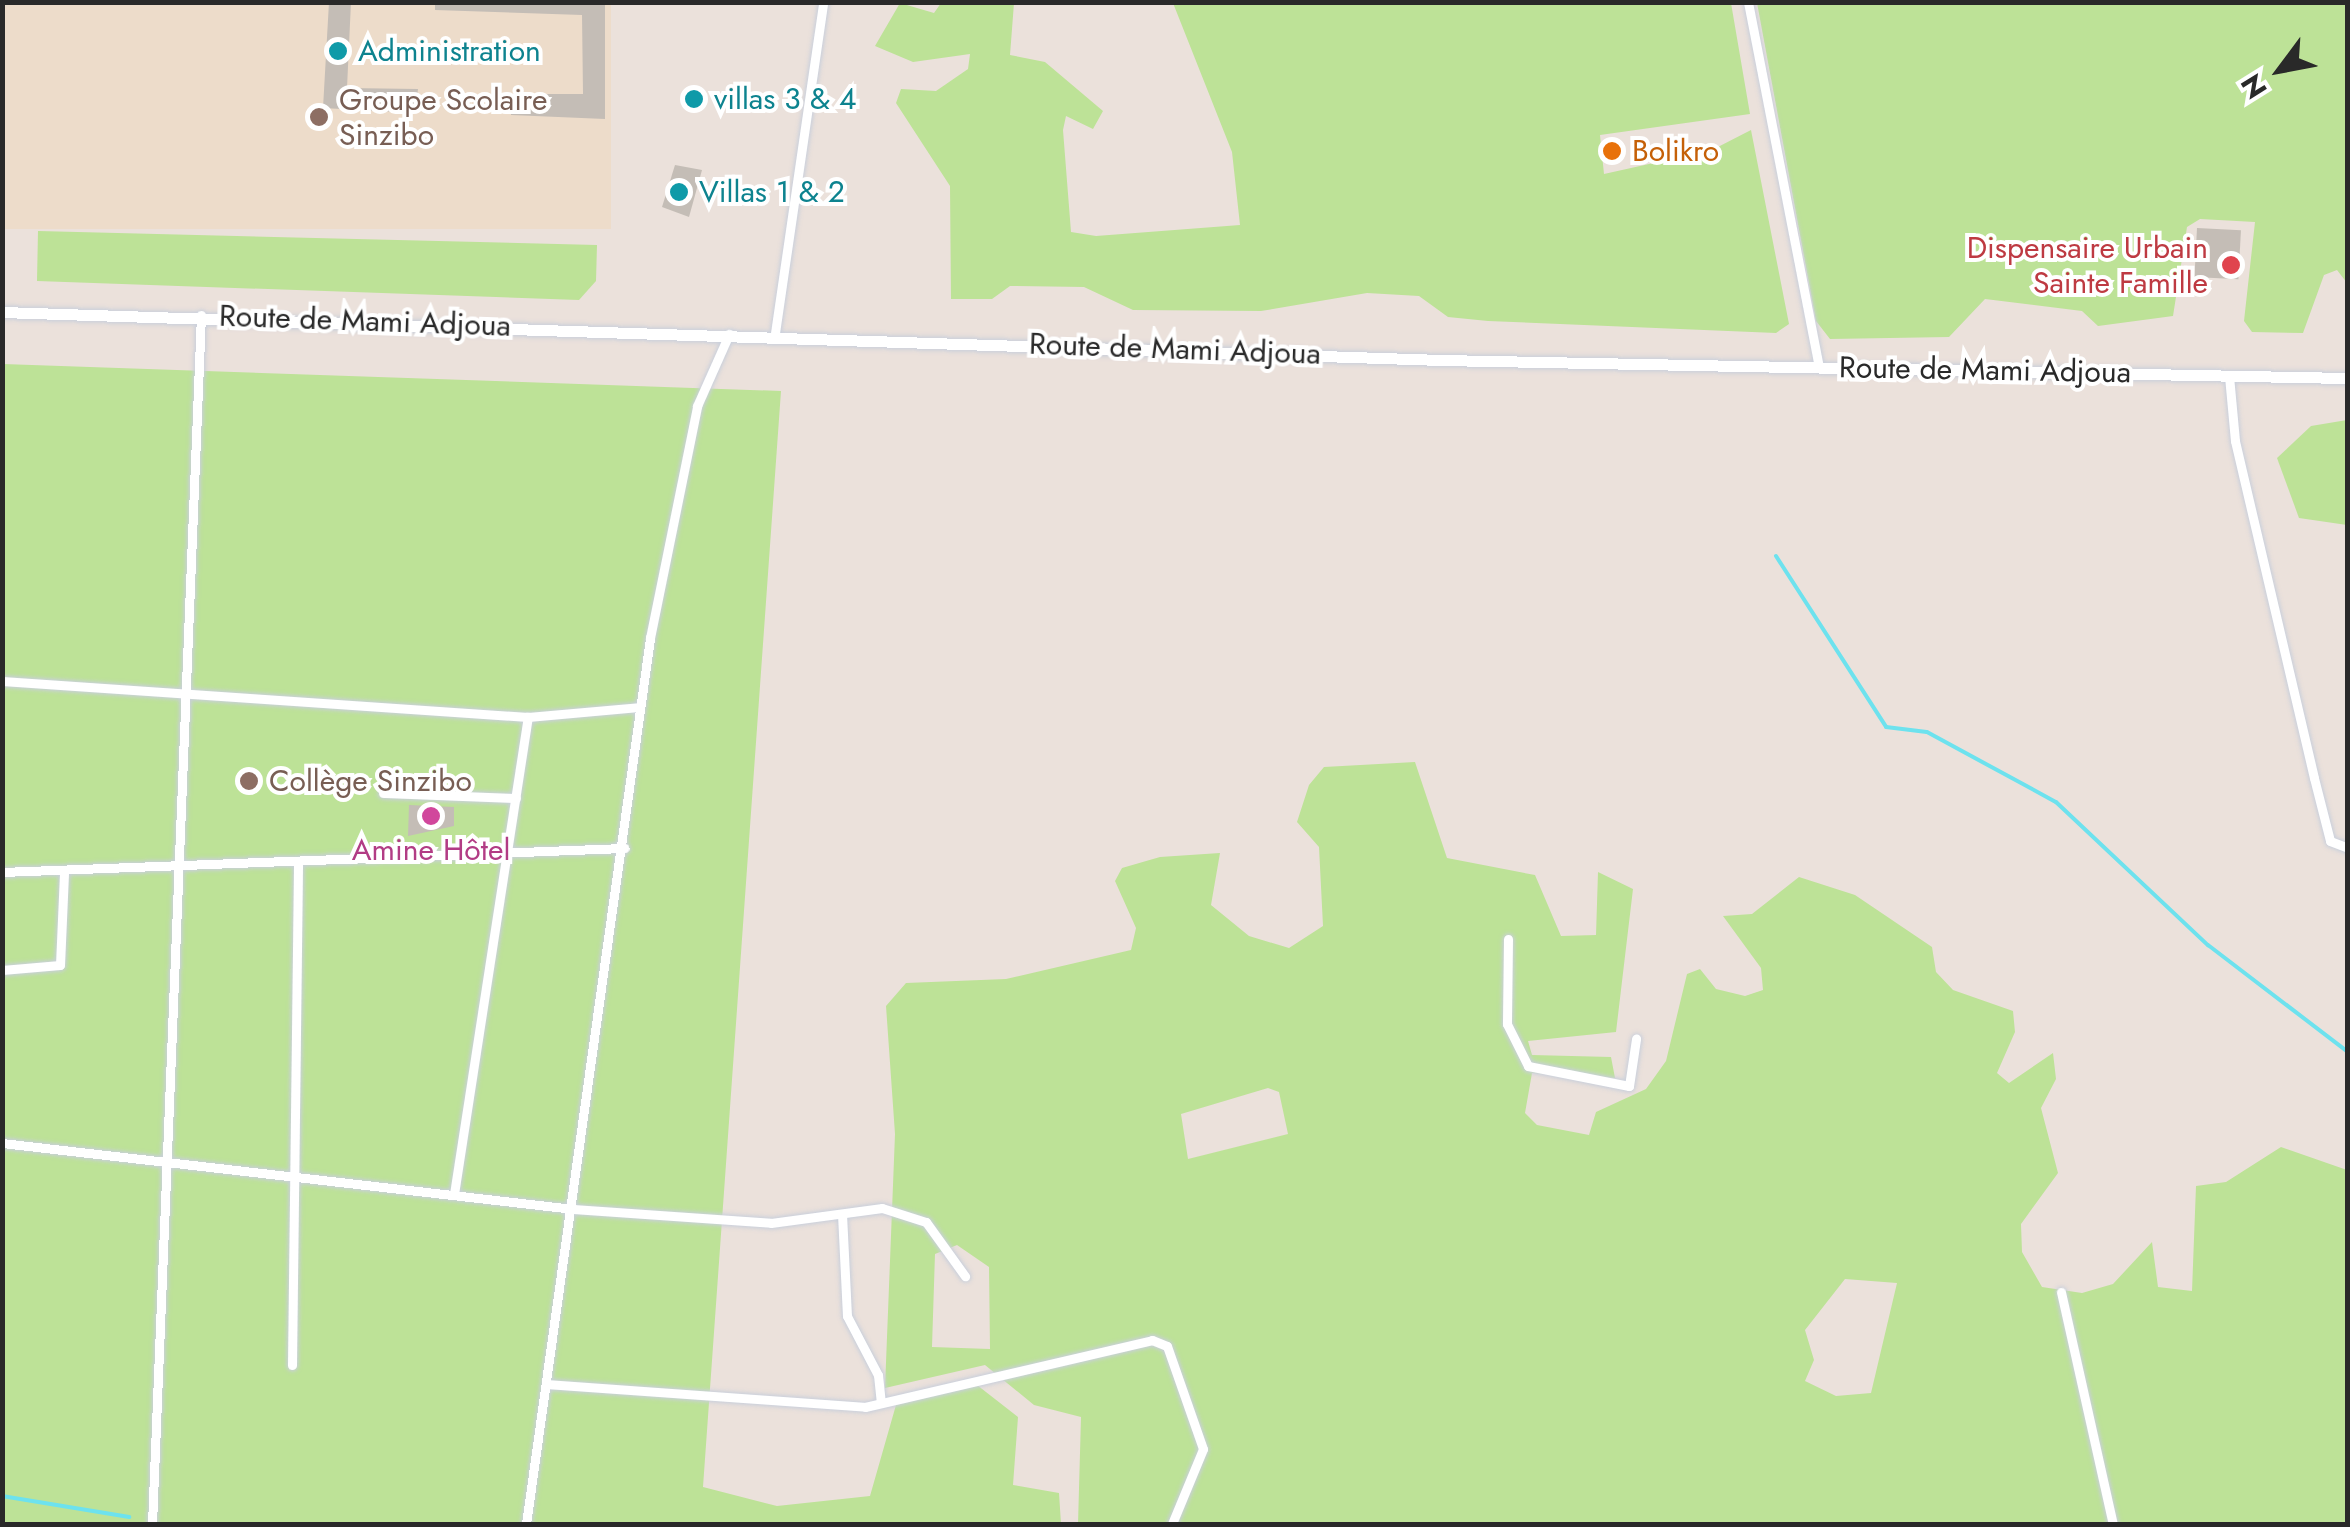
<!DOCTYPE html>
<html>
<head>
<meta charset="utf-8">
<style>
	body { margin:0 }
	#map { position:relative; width:2350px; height:1527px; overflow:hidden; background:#ebe1db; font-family:Jost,sans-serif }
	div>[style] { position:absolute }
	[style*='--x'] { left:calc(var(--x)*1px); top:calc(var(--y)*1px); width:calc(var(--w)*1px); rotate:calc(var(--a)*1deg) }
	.education>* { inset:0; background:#eddcca; transform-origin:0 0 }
	.green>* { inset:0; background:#bde297 }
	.stream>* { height:4px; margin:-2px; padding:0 2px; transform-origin:2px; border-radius:2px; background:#6de2ee }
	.building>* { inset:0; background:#c4bdb6; transform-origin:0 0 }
	.roads { filter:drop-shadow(0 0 2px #c9cfdb) drop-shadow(0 0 2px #c9cfdb) }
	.minor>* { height:9px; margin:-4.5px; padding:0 4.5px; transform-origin:4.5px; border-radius:4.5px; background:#fff }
	.tertiary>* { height:11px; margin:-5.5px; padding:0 5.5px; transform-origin:5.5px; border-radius:5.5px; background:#fff }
	.dots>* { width:28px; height:28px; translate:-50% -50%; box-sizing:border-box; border:5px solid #fff; border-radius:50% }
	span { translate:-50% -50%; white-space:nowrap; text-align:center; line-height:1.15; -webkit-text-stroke:8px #fff; paint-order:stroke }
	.culture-label { font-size:30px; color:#0d838f }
	.left { translate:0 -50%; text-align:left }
	.education-label { font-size:30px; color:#785e54 }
	.food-label { font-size:30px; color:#c56008 }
	.health-label { font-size:30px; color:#be3a42 }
	.right { translate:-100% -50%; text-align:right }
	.street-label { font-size:30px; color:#292929 }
	.hotel-label { font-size:30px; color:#b23c85 }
	.frame { position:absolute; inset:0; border:5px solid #292929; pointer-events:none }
	.north { position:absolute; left:2230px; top:20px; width:100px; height:100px; -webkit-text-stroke:8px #fff; paint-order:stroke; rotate:238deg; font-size:28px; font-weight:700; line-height:40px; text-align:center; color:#292929 }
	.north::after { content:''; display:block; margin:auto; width:35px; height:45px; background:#292929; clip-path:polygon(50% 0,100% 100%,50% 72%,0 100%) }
</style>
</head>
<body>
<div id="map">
	<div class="education">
		<div style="left:3px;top:3px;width:608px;height:226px"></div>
	</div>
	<div class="green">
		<div style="clip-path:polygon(900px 3px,934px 13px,941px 3px,1014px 3px,1010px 55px,1045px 62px,1103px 111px,1093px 129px,1066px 116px,1063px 130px,1071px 232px,1096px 236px,1240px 225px,1232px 152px,1173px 3px,1731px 3px,1750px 114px,1600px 135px,1604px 174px,1712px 150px,1751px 130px,1789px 324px,1776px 333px,1488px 321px,1448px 317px,1419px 296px,1367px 293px,1261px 311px,1133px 310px,1084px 287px,1010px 286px,992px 299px,951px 299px,950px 186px,896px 103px,901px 89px,936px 91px,968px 69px,970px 54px,913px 62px,875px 46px)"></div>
		<div style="clip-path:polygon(1757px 3px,2347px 3px,2347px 283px,2337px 270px,2324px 275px,2303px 333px,2252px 332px,2244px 321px,2255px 222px,2200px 219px,2187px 227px,2173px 316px,2098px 326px,2082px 311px,1985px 299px,1949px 337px,1830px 339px,1816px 321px)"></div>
		<div style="clip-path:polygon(38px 231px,597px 245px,596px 281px,579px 300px,37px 281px)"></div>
		<div style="clip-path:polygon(3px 364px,781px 391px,703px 1487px,777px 1506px,870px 1496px,896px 1405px,977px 1385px,1018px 1417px,1013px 1485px,1059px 1493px,1061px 1524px,3px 1524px)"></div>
		<div style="clip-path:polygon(2347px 420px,2347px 525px,2299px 518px,2277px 458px,2311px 426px)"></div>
		<div style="clip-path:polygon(evenodd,1415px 762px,1447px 858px,1535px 875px,1561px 936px,1596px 935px,1598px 872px,1633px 889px,1616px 1032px,1528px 1041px,1532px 1055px,1611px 1057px,1615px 1078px,1532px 1073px,1525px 1113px,1537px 1125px,1589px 1135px,1596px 1112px,1646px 1089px,1666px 1061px,1687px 974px,1700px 969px,1716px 989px,1745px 996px,1763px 990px,1761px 968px,1723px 916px,1752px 914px,1799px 877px,1855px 895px,1932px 947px,1936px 972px,1953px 990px,2013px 1011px,2015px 1032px,1997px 1073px,2009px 1083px,2053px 1053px,2056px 1079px,2041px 1108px,2058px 1173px,2021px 1224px,2022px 1252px,2042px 1287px,2082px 1293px,2113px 1284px,2152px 1242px,2158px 1287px,2192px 1291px,2196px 1186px,2226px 1182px,2281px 1147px,2347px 1170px,2347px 1524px,1078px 1524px,1081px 1417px,1034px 1405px,985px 1365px,885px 1388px,895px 1134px,886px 1006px,906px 983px,1006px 979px,1131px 950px,1136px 928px,1115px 881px,1122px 868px,1160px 857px,1220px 853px,1211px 905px,1249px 936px,1289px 948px,1323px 926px,1319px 847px,1297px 822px,1309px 785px,1324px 767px,1415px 762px,1268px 1088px,1279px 1092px,1288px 1134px,1188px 1159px,1181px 1114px,1268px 1088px,1415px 762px,957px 1245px,989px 1267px,990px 1349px,932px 1347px,935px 1254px,957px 1245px,1415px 762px,1845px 1279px,1897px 1283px,1871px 1393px,1836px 1396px,1805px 1381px,1814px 1360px,1805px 1330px,1845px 1279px)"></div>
	</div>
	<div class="stream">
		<div style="--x:1776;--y:556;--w:203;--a:57.2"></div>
		<div style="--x:1886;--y:727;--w:41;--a:7"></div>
		<div style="--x:1927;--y:732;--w:147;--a:28.5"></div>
		<div style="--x:2056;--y:802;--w:209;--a:43.3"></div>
		<div style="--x:2208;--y:945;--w:176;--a:37.4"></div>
		<div style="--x:2;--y:1496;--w:129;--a:9.4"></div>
	</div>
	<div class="building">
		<div style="clip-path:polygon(329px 2px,351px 2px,347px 88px,418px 89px,415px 113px,323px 108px)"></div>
		<div style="clip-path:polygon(435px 2px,605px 2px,605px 119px,511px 115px,512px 94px,583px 94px,582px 15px,435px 10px)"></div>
		<div style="clip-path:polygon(675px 165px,702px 170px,689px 217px,662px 207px)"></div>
		<div style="left:2197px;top:228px;width:44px;height:49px;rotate:3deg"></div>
		<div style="clip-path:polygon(409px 805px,454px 807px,454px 826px,408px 836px)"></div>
	</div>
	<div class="roads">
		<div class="minor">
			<div style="--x:1748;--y:2;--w:371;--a:79"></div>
			<div style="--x:775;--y:333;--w:334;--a:-81.7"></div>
			<div style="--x:2229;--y:376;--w:65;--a:84.7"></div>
			<div style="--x:2235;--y:441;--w:346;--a:76.8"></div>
			<div style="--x:2314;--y:778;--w:65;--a:75.7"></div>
			<div style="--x:2330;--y:841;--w:19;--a:21"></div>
			<div style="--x:2;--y:681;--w:527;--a:3.92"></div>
			<div style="--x:528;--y:717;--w:111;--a:-5.1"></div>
			<div style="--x:383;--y:793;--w:133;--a:2.2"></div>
			<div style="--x:2;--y:872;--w:623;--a:-2.21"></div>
			<div style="--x:1508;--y:939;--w:85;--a:90.7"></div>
			<div style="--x:1507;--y:1024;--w:47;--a:63.4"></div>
			<div style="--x:1528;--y:1066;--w:103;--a:11.2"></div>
			<div style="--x:1629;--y:1086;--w:48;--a:-81.5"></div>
			<div style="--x:2;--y:970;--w:58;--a:-4.9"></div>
			<div style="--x:60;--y:965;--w:93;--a:-87.5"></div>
			<div style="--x:2;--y:1143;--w:575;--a:6.59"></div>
			<div style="--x:573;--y:1209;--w:198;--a:4"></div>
			<div style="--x:771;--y:1223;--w:112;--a:-7.7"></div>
			<div style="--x:882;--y:1208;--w:46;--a:17.7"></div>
			<div style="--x:926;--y:1222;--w:67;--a:54.2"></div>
			<div style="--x:454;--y:1194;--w:483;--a:-81.2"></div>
			<div style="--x:842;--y:1214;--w:102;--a:87.2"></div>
			<div style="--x:847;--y:1316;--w:67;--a:62.3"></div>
			<div style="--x:878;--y:1375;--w:28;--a:84"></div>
			<div style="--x:2061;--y:1292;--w:238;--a:77.4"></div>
			<div style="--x:292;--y:1365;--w:500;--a:-89.31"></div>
			<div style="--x:547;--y:1384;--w:319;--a:4.1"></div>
			<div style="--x:865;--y:1407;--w:295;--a:-13.1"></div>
			<div style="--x:1152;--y:1340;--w:16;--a:22"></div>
			<div style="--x:1167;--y:1346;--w:109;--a:70.7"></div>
			<div style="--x:1203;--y:1449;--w:81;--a:112.5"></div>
			<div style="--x:152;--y:1524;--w:1210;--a:-87.68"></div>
			<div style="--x:526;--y:1524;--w:895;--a:-82.03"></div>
			<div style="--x:650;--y:638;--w:237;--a:-78.5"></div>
			<div style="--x:697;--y:406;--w:79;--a:-66"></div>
		</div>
		<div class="tertiary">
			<div style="--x:2;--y:312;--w:1440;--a:1.91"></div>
			<div style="--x:1441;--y:360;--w:907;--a:1.14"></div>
		</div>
	</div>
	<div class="dots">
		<div style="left:338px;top:51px;background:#0f9aa8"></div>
		<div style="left:694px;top:99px;background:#0f9aa8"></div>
		<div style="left:319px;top:117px;background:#8d6e63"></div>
		<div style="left:1612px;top:151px;background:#e8710a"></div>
		<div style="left:679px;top:192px;background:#0f9aa8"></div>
		<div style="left:2231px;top:265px;background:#e0444e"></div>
		<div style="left:249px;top:781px;background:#8d6e63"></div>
		<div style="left:431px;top:816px;background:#d1479c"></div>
	</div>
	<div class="culture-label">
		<span class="left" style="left:358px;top:51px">Administration</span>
		<span class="left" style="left:714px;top:99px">villas 3 &amp; 4</span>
		<span class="left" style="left:699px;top:192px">Villas 1 &amp; 2</span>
	</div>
	<div class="education-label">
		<span class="left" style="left:339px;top:117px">Groupe Scolaire<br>Sinzibo</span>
		<span class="left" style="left:269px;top:781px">Collège Sinzibo</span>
	</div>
	<div class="food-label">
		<span class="left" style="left:1632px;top:151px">Bolikro</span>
	</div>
	<div class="health-label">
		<span class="right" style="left:2208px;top:265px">Dispensaire Urbain<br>Sainte Famille</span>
	</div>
	<div class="street-label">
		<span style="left:365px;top:321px;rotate:2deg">Route de Mami Adjoua</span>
		<span style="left:1175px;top:349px;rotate:2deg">Route de Mami Adjoua</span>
		<span style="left:1985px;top:370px;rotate:1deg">Route de Mami Adjoua</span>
	</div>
	<div class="hotel-label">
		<span style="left:431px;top:850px">Amine Hôtel</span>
	</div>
	<div class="frame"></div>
	<div class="north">N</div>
</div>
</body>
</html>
